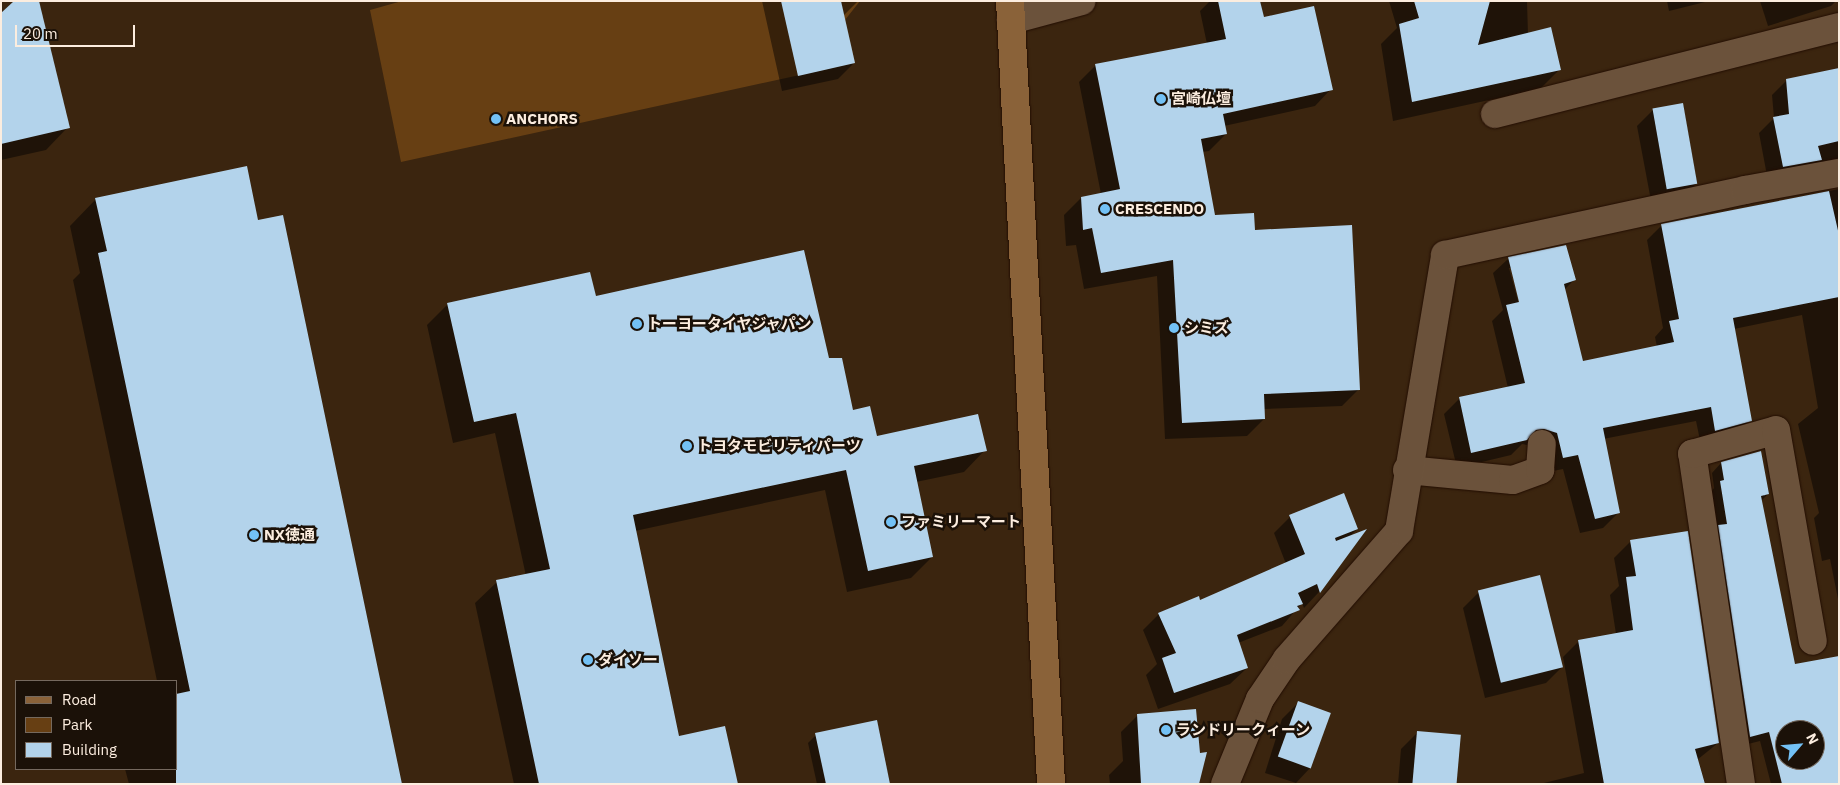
<!DOCTYPE html>
<html>
<head>
<meta charset="utf-8">
<style>
	body { margin:0 }
	#map { position:relative; width:1840px; height:785px; overflow:hidden; background:#3b250f; font-family:"IBM Plex Sans","Noto Sans JP",sans-serif }
	div>[style] { position:absolute }
	[style*='--x'] { left:calc(var(--x)*1px); top:calc(var(--y)*1px); width:calc(var(--w)*1px); rotate:calc(var(--a)*1deg) }
	.green>* { inset:0; background:#673f13 }
	.shadow>* { inset:0; background:#0007 }
	.building>* { inset:0; background:#b3d3eb; transform-origin:0 0 }
	.roads { filter:drop-shadow(0 0 1px #220d00) drop-shadow(0 0 1px #220d00) }
	.street>* { height:28px; margin:-14px; padding:0 14px; transform-origin:14px; border-radius:14px; background:#6b523b }
	.secondary>* { height:28px; margin:-14px; padding:0 14px; transform-origin:14px; border-radius:14px; background:#8a6239 }
	.dots>* { width:14px; height:14px; translate:-50% -50%; box-sizing:border-box; border:2px solid #1b1108; border-radius:50% }
	span { translate:-50% -50%; white-space:nowrap; text-align:center; line-height:1.15; -webkit-text-stroke:5px #1b1108; paint-order:stroke }
	.poi-label { font-size:15px; color:#fceddf; font-weight:700 }
	.left { translate:0 -50%; text-align:left }
	.frame { position:absolute; inset:0; border:2px solid #fceddf; pointer-events:none }
	.legend { position:absolute; left:15px; top:680px; width:162px; height:90px; box-sizing:border-box; background:#1b1108; border:1px solid #75695e; margin:0; padding:6px 9px; list-style:none; font-size:15px; color:#fceddf }
	.legend li { display:flex; align-items:center; gap:10px; height:25px }
	.legend b { width:25px; border:1px solid #75695e }
	.north { position:absolute; left:1775px; top:720px; width:50px; height:50px; box-sizing:border-box; background:#1b1108; border:1px solid #75695e; border-radius:50%; rotate:63deg; font-size:14px; font-weight:700; line-height:20px; text-align:center; color:#fceddf }
	.north::after { content:''; display:block; margin:auto; width:18px; height:22px; background:#73c1f5; clip-path:polygon(50% 0,100% 100%,50% 72%,0 100%) }
	.scale { position:absolute; left:15px; top:25px; width:120px; height:22px; box-sizing:border-box; border:2px solid #fceddf; border-top:0; padding-left:6px; font-size:15px; line-height:18px; white-space:nowrap; color:#fceddf; -webkit-text-stroke:4px #1b1108; paint-order:stroke }
</style>
</head>
<body>
<div id="map">
	<div class="green">
		<div style="clip-path:polygon(402px 1px,860px 1px,845px 20px,855px 63px,401px 162px,370px 10px)"></div>
	</div>
	<div class="shadow">
		<div style="clip-path:polygon(762px 1px,858px 1px,843px 16px,854px 63px,838px 79px,782px 91px)"></div>
		<div style="clip-path:polygon(1210px 1px,1259px 1px,1263px 19px,1331px 89px,1315px 106px,1224px 126px,1226px 134px,1209px 151px,1202px 152px,1214px 216px,1254px 231px,1359px 389px,1342px 406px,1263px 409px,1264px 419px,1247px 436px,1165px 439px,1157px 276px,1084px 289px,1076px 245px,1066px 246px,1064px 215px,1081px 198px,1101px 194px,1079px 82px,1096px 65px,1207px 44px,1200px 11px)"></div>
		<div style="clip-path:polygon(1389px 1px,1527px 1px,1528px 34px,1559px 70px,1540px 89px,1393px 121px,1381px 44px,1397px 28px)"></div>
		<div style="clip-path:polygon(1667px 1px,1709px 1px,1669px 11px)"></div>
		<div style="clip-path:polygon(1760px 1px,1836px 1px,1831px 6px,1768px 26px)"></div>
		<div style="clip-path:polygon(1px 15px,68px 127px,46px 150px,1px 160px)"></div>
		<div style="clip-path:polygon(1839px 69px,1839px 184px,1768px 181px,1759px 133px,1774px 118px,1772px 95px,1787px 80px)"></div>
		<div style="clip-path:polygon(1653px 110px,1696px 184px,1680px 200px,1652px 206px,1637px 126px)"></div>
		<div style="clip-path:polygon(evenodd,1839px 189px,1839px 604px,1830px 559px,1822px 561px,1814px 518px,1819px 513px,1798px 424px,1818px 408px,1802px 315px,1734px 329px,1750px 420px,1735px 435px,1701px 445px,1696px 421px,1603px 439px,1618px 513px,1603px 528px,1580px 533px,1563px 469px,1548px 472px,1542px 448px,1522px 444px,1511px 455px,1457px 468px,1444px 414px,1459px 399px,1508px 388px,1492px 321px,1503px 310px,1493px 273px,1508px 259px,1565px 246px,1574px 280px,1564px 290px,1582px 363px,1657px 347px,1655px 337px,1663px 328px,1647px 240px,1662px 225px,1839px 189px,1509px 268px,1512px 268px,1522px 308px,1520px 308px,1509px 268px)"></div>
		<div style="clip-path:polygon(96px 199px,401px 784px,129px 784px,125px 769px,176px 769px,176px 681px,157px 681px,73px 280px,80px 273px,70px 226px)"></div>
		<div style="clip-path:polygon(595px 297px,828px 360px,852px 411px,876px 437px,985px 450px,964px 472px,916px 482px,932px 557px,911px 578px,847px 592px,825px 490px,635px 531px,678px 737px,736px 784px,514px 784px,475px 603px,497px 582px,526px 576px,495px 433px,453px 443px,427px 325px,448px 304px)"></div>
		<div style="clip-path:polygon(evenodd,1721px 463px,1768px 494px,1761px 501px,1794px 665px,1804px 664px,1821px 752px,1823px 784px,1771px 784px,1760px 741px,1740px 746px,1711px 492px,1714px 488px,1712px 473px,1721px 463px,1785px 730px,1815px 730px,1815px 760px,1785px 760px,1785px 730px)"></div>
		<div style="clip-path:polygon(1290px 517px,1357px 529px,1347px 539px,1364px 532px,1319px 592px,1304px 608px,1302px 603px,1282px 626px,1238px 643px,1247px 668px,1230px 684px,1158px 709px,1146px 675px,1157px 664px,1143px 630px,1159px 614px,1199px 601px,1286px 564px,1274px 533px)"></div>
		<div style="clip-path:polygon(1630px 542px,1718px 743px,1697px 760px,1704px 784px,1540px 784px,1584px 773px,1563px 657px,1579px 641px,1616px 634px,1610px 595px,1619px 586px,1614px 558px)"></div>
		<div style="clip-path:polygon(1479px 592px,1562px 667px,1546px 683px,1485px 698px,1463px 608px)"></div>
		<div style="clip-path:polygon(1298px 703px,1311px 767px,1296px 783px,1265px 773px,1282px 719px)"></div>
		<div style="clip-path:polygon(1137px 716px,1198px 784px,1110px 784px,1109px 775px,1123px 761px,1121px 732px)"></div>
		<div style="clip-path:polygon(1417px 733px,1456px 784px,1398px 784px,1401px 749px)"></div>
		<div style="clip-path:polygon(816px 735px,889px 784px,817px 784px,808px 743px)"></div>
	</div>
	<div class="building">
		<div style="clip-path:polygon(14px 1px,39px 1px,70px 128px,1px 144px,1px 13px)"></div>
		<div style="clip-path:polygon(781px 1px,841px 1px,855px 63px,798px 76px)"></div>
		<div style="clip-path:polygon(1218px 1px,1260px 1px,1264px 17px,1314px 6px,1333px 90px,1223px 114px,1227px 134px,1201px 139px,1215px 215px,1254px 213px,1255px 230px,1352px 225px,1360px 390px,1264px 394px,1265px 419px,1182px 423px,1173px 260px,1101px 273px,1092px 228px,1083px 230px,1081px 197px,1120px 189px,1095px 64px,1226px 39px)"></div>
		<div style="clip-path:polygon(1414px 1px,1490px 1px,1478px 45px,1551px 27px,1561px 70px,1412px 102px,1399px 24px,1419px 18px)"></div>
		<div style="clip-path:polygon(1839px 68px,1839px 141px,1818px 146px,1822px 160px,1783px 167px,1773px 117px,1789px 114px,1786px 79px)"></div>
		<div style="left:1683px;top:103px;width:82px;height:31px;rotate:80deg"></div>
		<div style="clip-path:polygon(247px 166px,258px 220px,283px 215px,402px 784px,176px 784px,176px 694px,190px 691px,98px 253px,107px 251px,95px 198px)"></div>
		<div style="clip-path:polygon(1829px 191px,1839px 235px,1839px 297px,1733px 318px,1752px 421px,1715px 431px,1711px 407px,1603px 428px,1620px 513px,1595px 519px,1578px 455px,1563px 458px,1557px 433px,1544px 429px,1536px 430px,1527px 440px,1471px 453px,1459px 397px,1525px 383px,1506px 305px,1519px 302px,1508px 257px,1566px 245px,1576px 280px,1564px 284px,1583px 361px,1674px 342px,1669px 321px,1679px 319px,1661px 224px)"></div>
		<div style="clip-path:polygon(804px 250px,829px 358px,842px 358px,853px 410px,870px 406px,877px 436px,978px 414px,987px 451px,914px 466px,933px 557px,868px 571px,846px 470px,633px 515px,679px 736px,725px 726px,738px 784px,539px 784px,496px 580px,550px 569px,516px 413px,474px 422px,447px 303px,590px 272px,596px 296px)"></div>
		<div style="clip-path:polygon(evenodd,1761px 451px,1769px 494px,1761px 496px,1795px 664px,1839px 656px,1839px 784px,1782px 784px,1769px 732px,1750px 737px,1718px 525px,1727px 524px,1720px 481px,1724px 480px,1721px 462px,1761px 451px,1785px 730px,1815px 730px,1815px 760px,1785px 760px,1785px 730px)"></div>
		<div style="clip-path:polygon(1344px 493px,1358px 529px,1335px 538px,1336px 541px,1367px 529px,1320px 593px,1317px 584px,1298px 593px,1303px 604px,1297px 606px,1300px 610px,1237px 635px,1248px 668px,1174px 693px,1162px 658px,1176px 653px,1158px 613px,1199px 596px,1200px 600px,1305px 554px,1289px 515px)"></div>
		<div style="clip-path:polygon(1688px 531px,1719px 743px,1695px 749px,1705px 784px,1604px 784px,1578px 640px,1633px 630px,1626px 577px,1636px 576px,1630px 540px)"></div>
		<div style="left:1540px;top:575px;width:95px;height:64px;rotate:76deg"></div>
		<div style="left:1298px;top:701px;width:35px;height:59px;rotate:20deg"></div>
		<div style="clip-path:polygon(1196px 709px,1200px 753px,1207px 752px,1199px 784px,1141px 784px,1137px 714px)"></div>
		<div style="clip-path:polygon(877px 720px,890px 784px,826px 784px,815px 733px)"></div>
		<div style="left:1417px;top:731px;width:44px;height:53px;rotate:5deg"></div>
	</div>
	<div class="roads">
		<div class="street">
			<div style="--x:1011;--y:20;--w:73;--a:-15"></div>
			<div style="--x:1495;--y:114;--w:355;--a:-14.2"></div>
			<div style="--x:1407;--y:470;--w:106;--a:5.4"></div>
			<div style="--x:1513;--y:480;--w:29;--a:-20"></div>
			<div style="--x:1540;--y:470;--w:26;--a:-86"></div>
			<div style="--x:1225;--y:784;--w:92;--a:-67.6"></div>
			<div style="--x:1260;--y:699;--w:48;--a:-56"></div>
			<div style="--x:1287;--y:659;--w:170;--a:-48.8"></div>
			<div style="--x:1399;--y:531;--w:280;--a:-80.5"></div>
			<div style="--x:1445;--y:255;--w:307;--a:-12.2"></div>
			<div style="--x:1745;--y:190;--w:96;--a:-10.3"></div>
			<div style="--x:1741;--y:784;--w:334;--a:-98.4"></div>
			<div style="--x:1692;--y:454;--w:87;--a:-15.9"></div>
			<div style="--x:1776;--y:430;--w:214;--a:80.1"></div>
		</div>
		<div class="secondary">
			<div style="--x:1010;--y:1;--w:784;--a:87"></div>
		</div>
	</div>
	<div class="dots">
		<div style="left:1161px;top:99px;background:#73c1f5"></div>
		<div style="left:496px;top:119px;background:#73c1f5"></div>
		<div style="left:1105px;top:209px;background:#73c1f5"></div>
		<div style="left:637px;top:324px;background:#73c1f5"></div>
		<div style="left:1174px;top:328px;background:#73c1f5"></div>
		<div style="left:687px;top:446px;background:#73c1f5"></div>
		<div style="left:891px;top:522px;background:#73c1f5"></div>
		<div style="left:254px;top:535px;background:#73c1f5"></div>
		<div style="left:588px;top:660px;background:#73c1f5"></div>
		<div style="left:1166px;top:730px;background:#73c1f5"></div>
	</div>
	<div class="poi-label">
		<span class="left" style="left:1171px;top:99px">宮崎仏壇</span>
		<span class="left" style="left:506px;top:119px">ANCHORS</span>
		<span class="left" style="left:1115px;top:209px">CRESCENDO</span>
		<span class="left" style="left:647px;top:324px">トーヨータイヤジャパン</span>
		<span class="left" style="left:1184px;top:328px">シミズ</span>
		<span class="left" style="left:697px;top:446px">トヨタモビリティパーツ</span>
		<span class="left" style="left:901px;top:522px">ファミリーマート</span>
		<span class="left" style="left:264px;top:535px">NX徳通</span>
		<span class="left" style="left:598px;top:660px">ダイソー</span>
		<span class="left" style="left:1176px;top:730px">ランドリークィーン</span>
	</div>
	<div class="frame"></div>
	<ul class="legend">
	<li><b style="height:6px;background:#8a6239"></b>Road</li>
	<li><b style="height:14px;background:#673f13"></b>Park</li>
	<li><b style="height:14px;background:#b3d3eb"></b>Building</li>
	</ul>
	<div class="north">N</div>
	<div class="scale">20 m</div>
</div>
</body>
</html>
